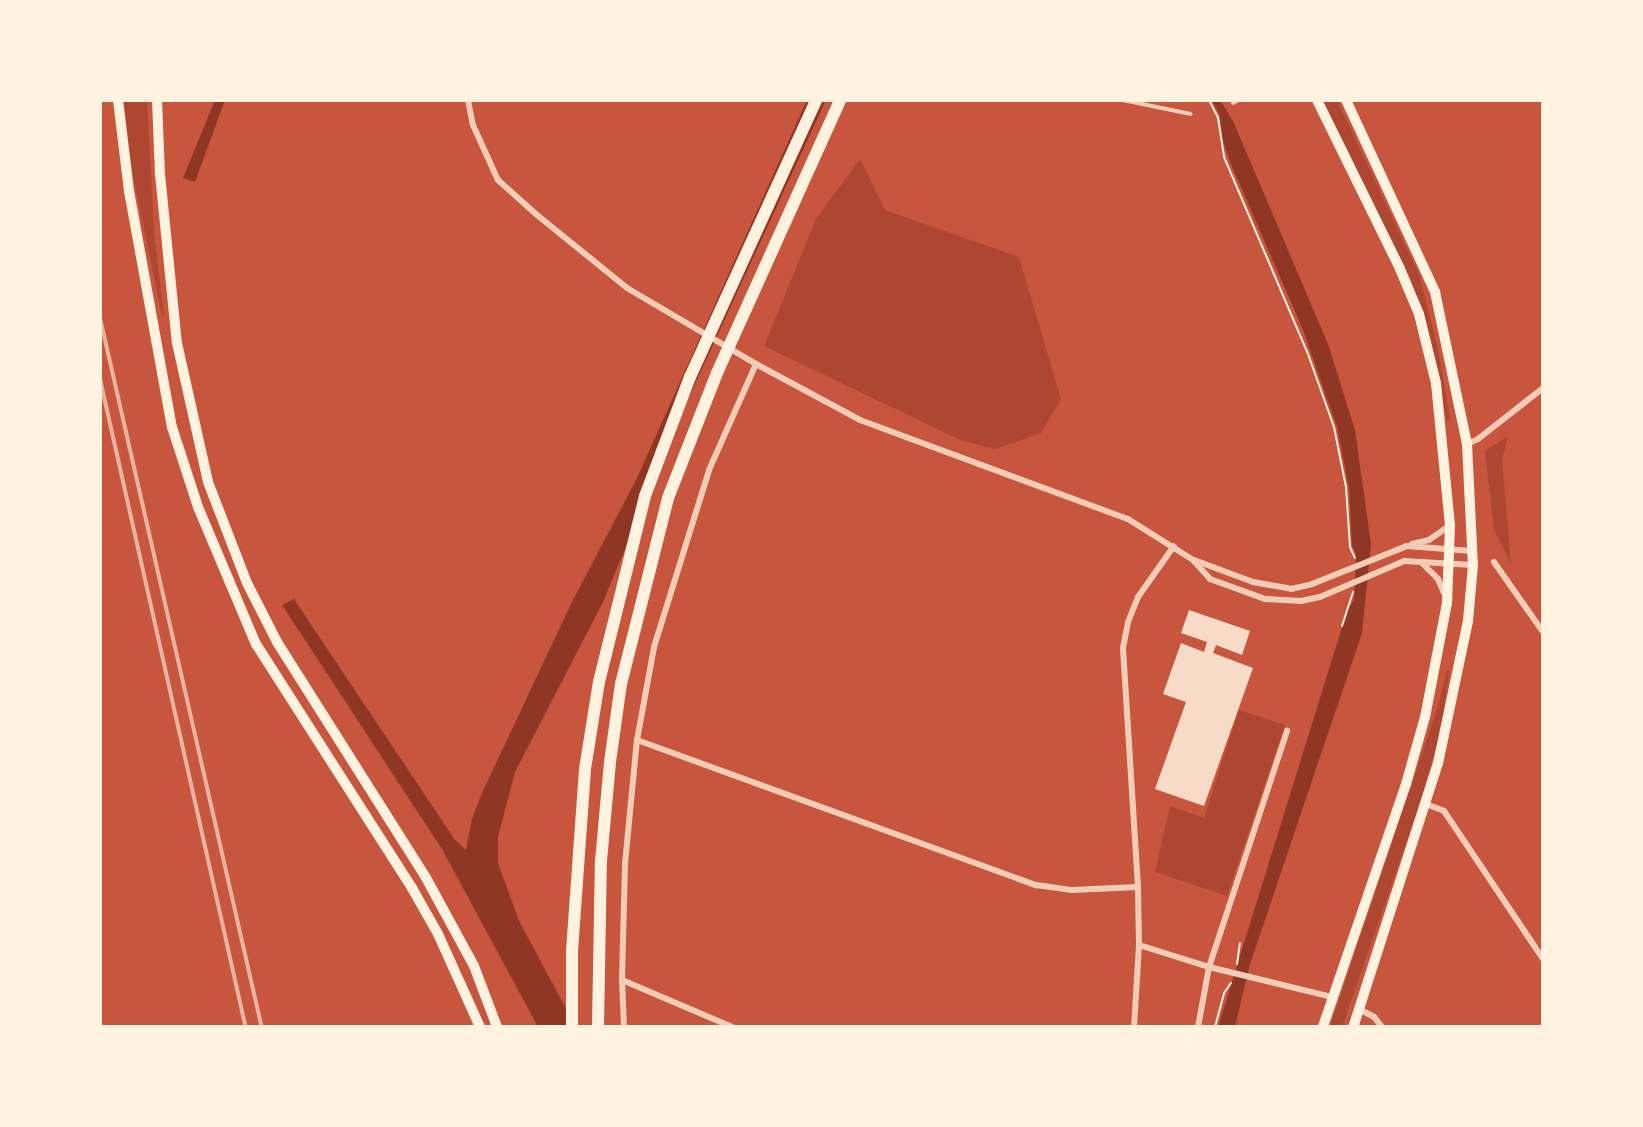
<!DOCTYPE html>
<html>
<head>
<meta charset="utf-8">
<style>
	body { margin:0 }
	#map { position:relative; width:1643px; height:1127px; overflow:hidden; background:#c8553d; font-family:"Sofia Sans Condensed",sans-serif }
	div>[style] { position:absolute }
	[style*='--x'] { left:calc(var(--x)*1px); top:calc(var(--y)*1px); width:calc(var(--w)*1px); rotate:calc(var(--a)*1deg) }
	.green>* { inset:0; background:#ae4732 }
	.water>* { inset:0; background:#8f3625 }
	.building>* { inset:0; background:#f7dbc8 }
	.path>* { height:2px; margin:-1px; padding:0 1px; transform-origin:1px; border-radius:1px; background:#fff3e0 }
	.service>* { height:3.5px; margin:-1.75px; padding:0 1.75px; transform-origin:1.75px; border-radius:1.75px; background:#f1ccb7 }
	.minor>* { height:6px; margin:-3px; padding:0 3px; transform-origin:3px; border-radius:3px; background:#f1ccb7 }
	.primary>* { height:10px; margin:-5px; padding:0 5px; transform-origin:5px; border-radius:5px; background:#fff3e0 }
	.trunk>* { height:10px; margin:-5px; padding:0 5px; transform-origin:5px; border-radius:5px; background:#fff3e0 }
	.motorway>* { height:12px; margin:-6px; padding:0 6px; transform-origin:6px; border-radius:6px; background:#fff3e0 }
	.rail>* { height:3.5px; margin:-1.75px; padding:0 1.75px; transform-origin:1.75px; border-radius:1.75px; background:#e9b49f }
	span { translate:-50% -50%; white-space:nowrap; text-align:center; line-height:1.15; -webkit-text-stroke:5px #fff3e0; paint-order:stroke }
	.frame { position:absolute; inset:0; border:102px solid #fff3e0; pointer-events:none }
</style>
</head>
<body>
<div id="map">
	<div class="green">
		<div style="clip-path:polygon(124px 100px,147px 100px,154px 234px,164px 315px,162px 316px,132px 170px)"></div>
		<div style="clip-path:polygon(1322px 100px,1337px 100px,1420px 277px,1438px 350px,1450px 418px,1447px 422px,1431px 344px,1410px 278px)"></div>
		<div style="clip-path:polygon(860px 159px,885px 210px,1019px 257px,1061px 399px,1041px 433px,995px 449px,960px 440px,764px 346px,816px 219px)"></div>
		<div style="clip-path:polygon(1508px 436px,1502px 460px,1511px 563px,1494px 530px,1485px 451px)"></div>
		<div style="clip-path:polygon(1447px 670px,1449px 671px,1442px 726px,1420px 803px,1342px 1027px,1330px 1027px,1439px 703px)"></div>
		<div style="clip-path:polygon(1239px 710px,1285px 725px,1227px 896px,1155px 872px,1170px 806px,1204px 818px)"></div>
	</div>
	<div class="water">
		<div style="clip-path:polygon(215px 100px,225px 100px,195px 182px,183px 178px)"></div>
		<div style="clip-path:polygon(807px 100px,826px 100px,681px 414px,603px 602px,515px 772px,498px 837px,498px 863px,519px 921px,576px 1027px,538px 1027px,442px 849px,282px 605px,294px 599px,455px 840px,466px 850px,472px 819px,482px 793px,571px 604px,636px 480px)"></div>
		<div style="clip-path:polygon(1212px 100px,1220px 100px,1233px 121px,1328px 344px,1355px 430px,1371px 544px,1362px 633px,1250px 964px,1235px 1027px,1218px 1027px,1347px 611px,1354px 600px,1356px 555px,1352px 545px,1349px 488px,1337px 427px,1303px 330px,1230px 162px,1223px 141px,1220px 116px)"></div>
	</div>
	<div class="building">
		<div style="clip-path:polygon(1189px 610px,1250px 631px,1242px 655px,1216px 645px,1213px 653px,1253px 668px,1204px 806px,1155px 789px,1186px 702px,1163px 694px,1181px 643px,1204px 652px,1207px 642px,1181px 633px)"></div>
	</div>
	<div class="path">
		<div style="--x:1209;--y:100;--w:20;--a:63"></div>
		<div style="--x:1218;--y:118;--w:39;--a:81"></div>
		<div style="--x:1224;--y:157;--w:214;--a:66.9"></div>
		<div style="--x:1308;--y:354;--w:77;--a:70.4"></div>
		<div style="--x:1334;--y:427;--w:61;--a:78.7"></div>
		<div style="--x:1346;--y:487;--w:60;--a:86.2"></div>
		<div style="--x:1350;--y:547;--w:12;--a:66"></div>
		<div style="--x:1342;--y:626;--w:36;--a:-72"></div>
		<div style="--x:1237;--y:964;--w:21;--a:-82"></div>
		<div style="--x:1215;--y:1027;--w:35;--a:-75"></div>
		<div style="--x:1224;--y:993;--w:12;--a:-55"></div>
	</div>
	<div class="service">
		<div style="--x:1123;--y:100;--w:69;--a:11.6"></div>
		<div style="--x:1233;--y:103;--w:7;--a:-27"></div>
	</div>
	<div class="minor">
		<div style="--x:468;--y:100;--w:25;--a:79"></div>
		<div style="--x:473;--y:125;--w:60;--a:65.6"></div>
		<div style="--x:498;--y:180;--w:52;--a:41.9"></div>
		<div style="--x:537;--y:215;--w:116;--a:39"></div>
		<div style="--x:627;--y:288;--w:150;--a:30.5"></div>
		<div style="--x:756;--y:364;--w:118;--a:28.3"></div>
		<div style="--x:860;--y:420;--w:286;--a:20.3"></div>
		<div style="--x:1128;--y:519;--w:77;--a:32.2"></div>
		<div style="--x:1193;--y:560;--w:25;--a:48"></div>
		<div style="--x:1210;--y:579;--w:59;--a:20"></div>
		<div style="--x:1265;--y:599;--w:36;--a:3"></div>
		<div style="--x:1301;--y:601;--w:19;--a:-12"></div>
		<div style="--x:1320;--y:597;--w:91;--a:-23.2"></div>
		<div style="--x:1404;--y:561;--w:69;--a:3.3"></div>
		<div style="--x:1467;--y:444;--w:12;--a:-24"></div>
		<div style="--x:1478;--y:439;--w:83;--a:-38.1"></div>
		<div style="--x:1412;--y:544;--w:17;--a:-13"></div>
		<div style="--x:1429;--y:540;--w:24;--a:-35"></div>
		<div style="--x:1194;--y:560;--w:63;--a:20.4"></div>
		<div style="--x:1253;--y:582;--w:39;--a:10"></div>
		<div style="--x:1291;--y:589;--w:22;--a:-13"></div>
		<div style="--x:1312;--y:584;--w:102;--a:-21.8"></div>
		<div style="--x:1407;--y:546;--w:65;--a:4.4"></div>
		<div style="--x:1421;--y:562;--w:24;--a:45"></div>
		<div style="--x:1438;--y:579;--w:15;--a:67"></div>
		<div style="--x:1494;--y:562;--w:85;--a:55"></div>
		<div style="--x:637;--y:740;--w:425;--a:20"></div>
		<div style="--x:1036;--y:885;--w:35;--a:8"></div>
		<div style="--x:1071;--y:890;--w:67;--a:-2.6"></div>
		<div style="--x:1426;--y:804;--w:19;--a:21"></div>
		<div style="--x:1444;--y:811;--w:178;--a:56.2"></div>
		<div style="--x:1139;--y:945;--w:73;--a:17.4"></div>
		<div style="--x:1209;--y:967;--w:127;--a:13.7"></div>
		<div style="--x:622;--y:980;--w:120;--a:23.1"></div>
		<div style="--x:1359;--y:1009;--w:17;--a:28"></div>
		<div style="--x:1374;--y:1017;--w:13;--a:51"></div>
		<div style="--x:624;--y:1027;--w:47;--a:-92.4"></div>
		<div style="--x:622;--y:980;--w:116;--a:-88.5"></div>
		<div style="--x:625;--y:864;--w:125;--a:-84.5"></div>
		<div style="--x:637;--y:740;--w:95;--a:-79.6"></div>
		<div style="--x:654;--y:647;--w:185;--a:-72.7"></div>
		<div style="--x:709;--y:470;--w:116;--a:-66.1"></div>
		<div style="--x:1134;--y:1027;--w:82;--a:-86.5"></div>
		<div style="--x:1139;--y:945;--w:58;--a:-91"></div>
		<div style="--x:1138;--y:887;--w:239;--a:-93.6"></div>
		<div style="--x:1123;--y:648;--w:26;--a:-79"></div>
		<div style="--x:1128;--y:622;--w:27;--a:-68"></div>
		<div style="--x:1138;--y:597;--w:62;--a:-54.8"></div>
		<div style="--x:1198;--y:1027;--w:61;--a:-79.6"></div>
		<div style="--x:1209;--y:967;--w:249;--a:-71.7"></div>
	</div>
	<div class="primary">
		<div style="--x:118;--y:100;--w:92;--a:83.1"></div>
		<div style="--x:129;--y:191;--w:240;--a:79.7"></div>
		<div style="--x:172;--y:427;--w:84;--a:72"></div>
		<div style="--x:198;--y:507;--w:149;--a:67.1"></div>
		<div style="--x:256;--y:644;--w:290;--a:57.4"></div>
		<div style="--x:412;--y:888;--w:53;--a:60.5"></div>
		<div style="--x:438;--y:934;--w:102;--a:65.7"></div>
		<div style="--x:157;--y:100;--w:74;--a:87.7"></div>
		<div style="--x:160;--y:174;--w:170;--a:84.3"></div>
		<div style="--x:177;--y:343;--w:142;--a:77.4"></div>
		<div style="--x:208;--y:482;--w:108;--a:68.9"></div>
		<div style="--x:247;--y:583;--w:66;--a:63"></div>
		<div style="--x:277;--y:642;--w:277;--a:57.7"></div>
		<div style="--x:425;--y:876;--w:102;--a:61.4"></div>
		<div style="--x:474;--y:966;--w:65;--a:69.3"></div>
	</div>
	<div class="trunk">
		<div style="--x:1317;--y:100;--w:188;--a:63.8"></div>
		<div style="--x:1400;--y:269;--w:49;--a:67.1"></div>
		<div style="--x:1419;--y:314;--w:71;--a:76.2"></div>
		<div style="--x:1436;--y:383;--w:143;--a:84.4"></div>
		<div style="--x:1450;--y:525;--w:78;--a:92.2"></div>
		<div style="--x:1447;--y:603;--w:116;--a:100.9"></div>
		<div style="--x:1425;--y:717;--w:70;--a:105.8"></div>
		<div style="--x:1406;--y:784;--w:257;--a:108.9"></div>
		<div style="--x:1346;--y:100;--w:212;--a:65.1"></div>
		<div style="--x:1435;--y:292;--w:155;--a:78.1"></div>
		<div style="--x:1467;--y:444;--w:121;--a:87.2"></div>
		<div style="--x:1473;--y:565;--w:56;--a:95.1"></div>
		<div style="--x:1468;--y:621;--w:145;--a:101.9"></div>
		<div style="--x:1438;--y:763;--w:277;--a:107.8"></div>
	</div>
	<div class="motorway">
		<div style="--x:572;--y:1027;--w:76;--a:-90"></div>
		<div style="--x:572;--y:951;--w:182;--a:-85.9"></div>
		<div style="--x:585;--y:769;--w:88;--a:-80.9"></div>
		<div style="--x:599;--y:682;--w:192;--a:-76.1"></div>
		<div style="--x:645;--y:496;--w:127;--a:-69.3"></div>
		<div style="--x:690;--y:377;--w:304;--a:-65.5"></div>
		<div style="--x:598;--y:1027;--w:166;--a:-89"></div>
		<div style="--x:601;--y:861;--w:99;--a:-84.8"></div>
		<div style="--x:610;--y:762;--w:79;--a:-82"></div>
		<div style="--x:621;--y:684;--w:192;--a:-75.8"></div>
		<div style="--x:668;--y:498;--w:134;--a:-68.6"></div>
		<div style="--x:717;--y:373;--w:299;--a:-65.7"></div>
	</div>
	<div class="rail">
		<div style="--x:100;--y:316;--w:729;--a:77.16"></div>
		<div style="--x:100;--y:377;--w:666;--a:77.34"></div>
	</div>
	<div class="frame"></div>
</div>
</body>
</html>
